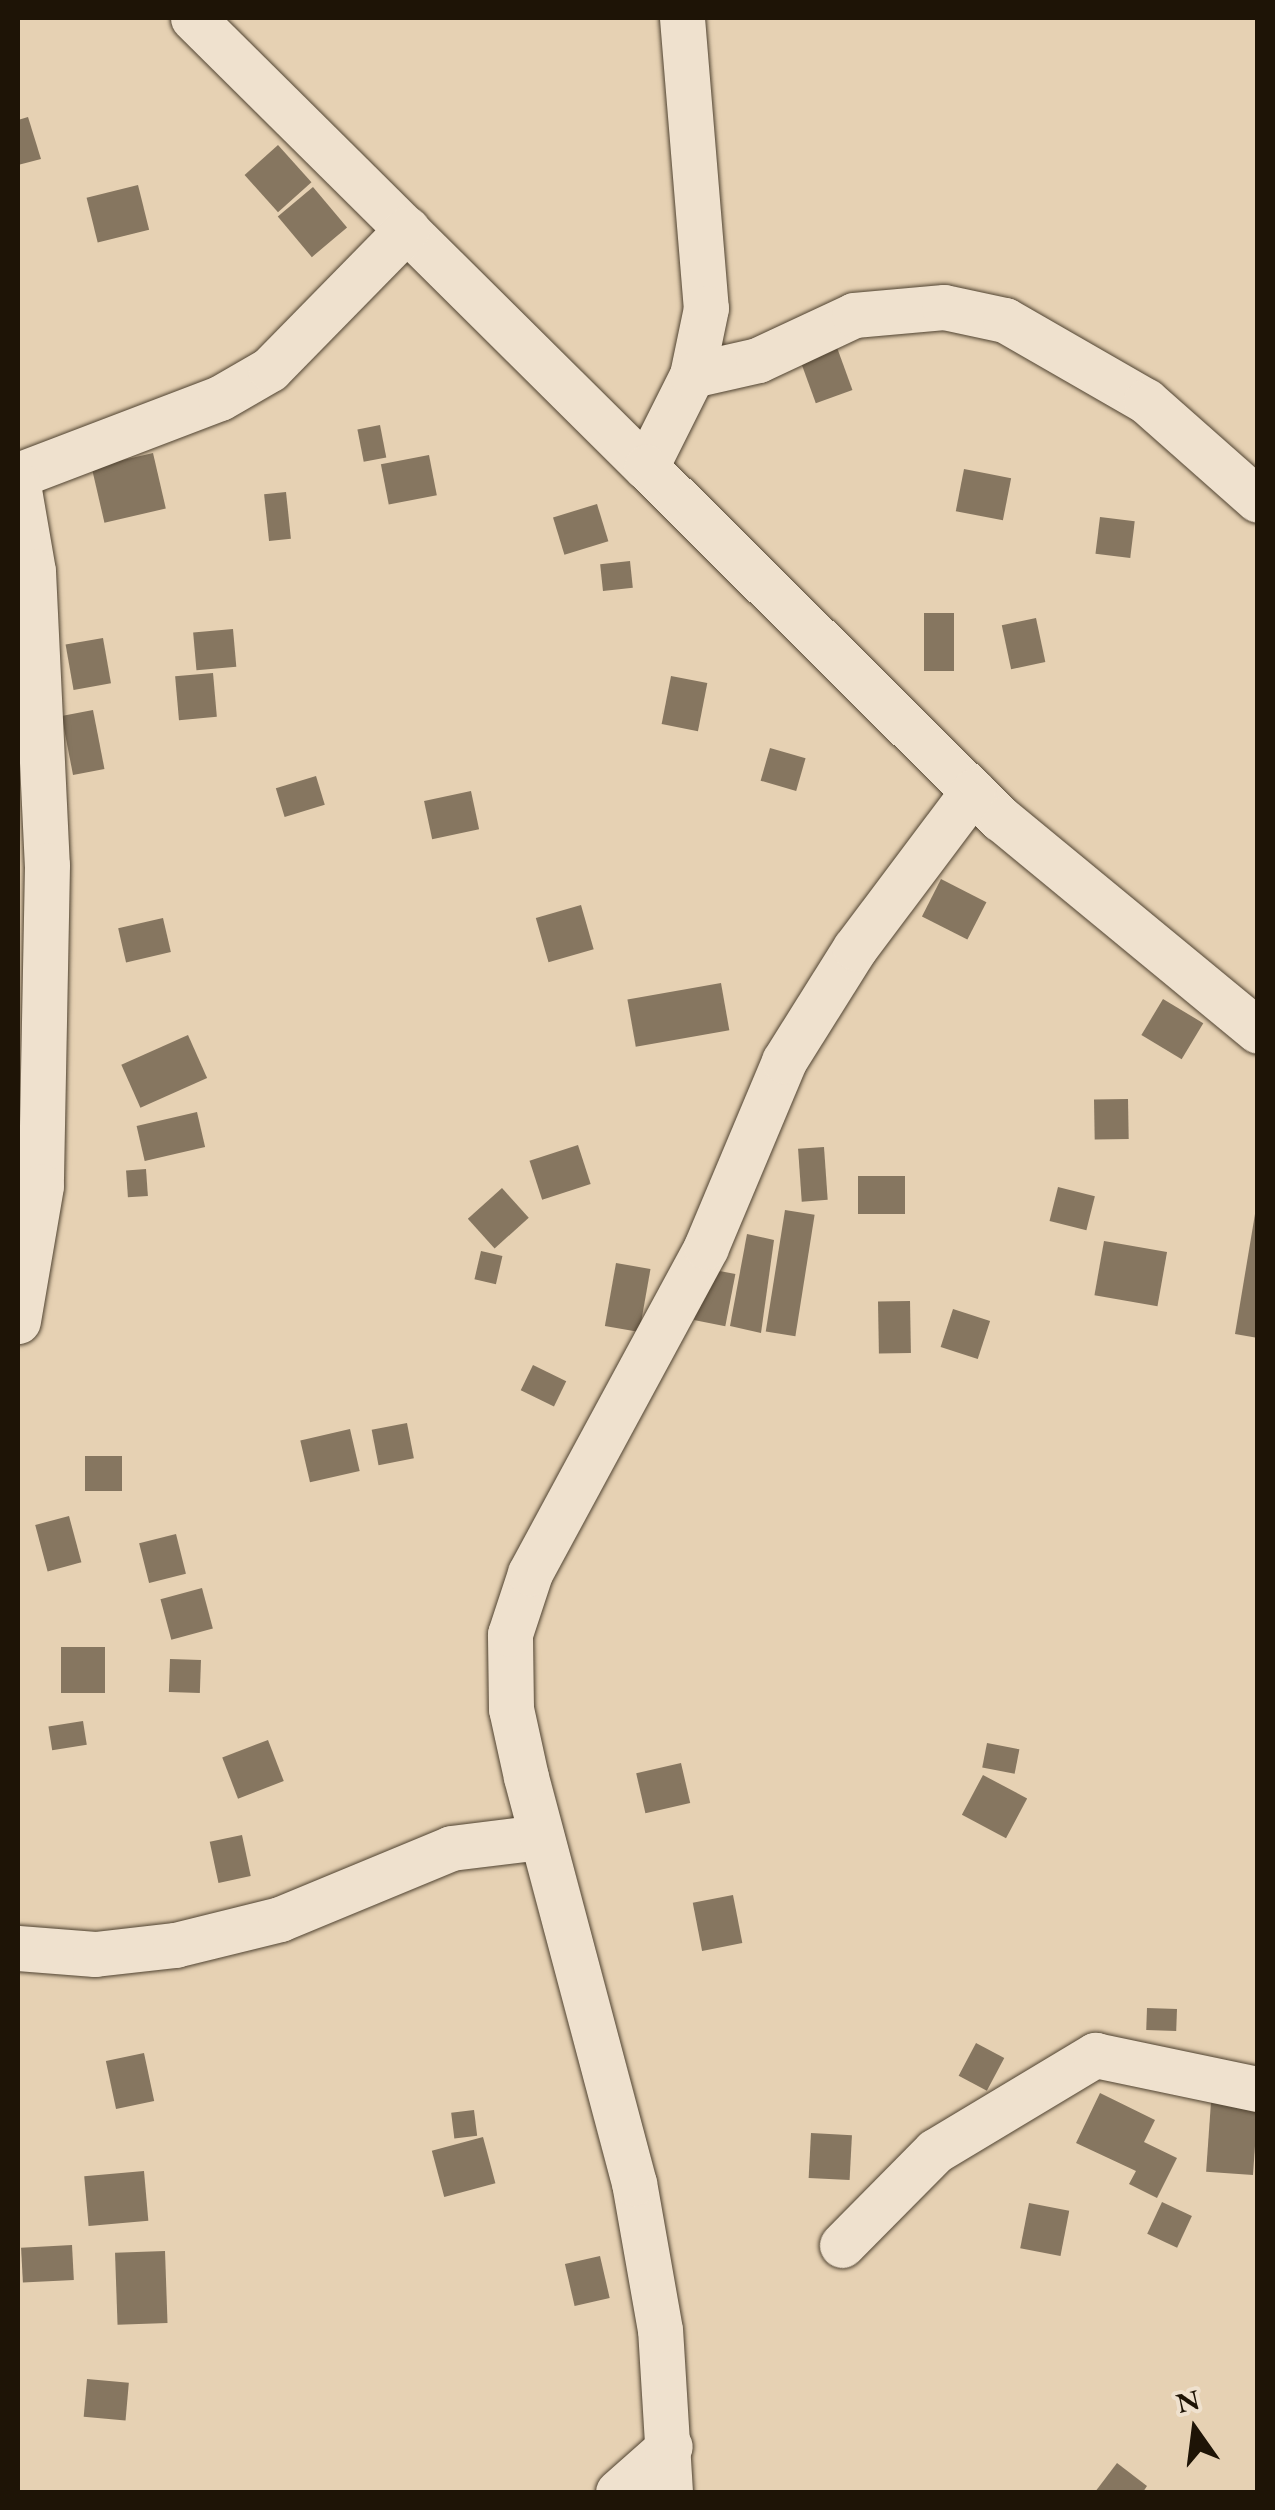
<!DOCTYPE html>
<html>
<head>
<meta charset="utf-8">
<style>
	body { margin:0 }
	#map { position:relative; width:1275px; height:2510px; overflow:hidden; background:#e6d1b3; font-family:"EB Garamond",serif }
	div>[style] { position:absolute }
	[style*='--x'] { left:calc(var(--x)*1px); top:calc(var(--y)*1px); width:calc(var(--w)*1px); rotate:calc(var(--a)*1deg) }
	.building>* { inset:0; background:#867660; transform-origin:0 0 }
	.roads { filter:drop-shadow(0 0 2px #504331) drop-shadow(0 0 2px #504331) }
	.minor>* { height:45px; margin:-22.5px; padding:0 22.5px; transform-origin:22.5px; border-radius:22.5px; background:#efe1ce }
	span { translate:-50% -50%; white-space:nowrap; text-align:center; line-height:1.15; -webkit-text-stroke:10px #efe1ce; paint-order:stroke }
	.frame { position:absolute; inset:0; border:20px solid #1e1406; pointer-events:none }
	.north { position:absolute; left:1145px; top:2380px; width:100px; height:100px; -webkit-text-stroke:8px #efe1ce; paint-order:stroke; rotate:346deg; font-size:28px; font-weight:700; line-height:40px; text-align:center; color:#1e1406 }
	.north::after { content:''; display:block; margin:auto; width:35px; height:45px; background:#1e1406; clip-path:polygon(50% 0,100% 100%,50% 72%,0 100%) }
</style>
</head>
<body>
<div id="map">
	<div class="building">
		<div style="clip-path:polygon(28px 117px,41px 159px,18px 165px,18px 120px)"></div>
		<div style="left:278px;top:145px;width:50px;height:45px;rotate:48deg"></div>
		<div style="left:138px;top:185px;width:46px;height:53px;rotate:76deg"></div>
		<div style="left:313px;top:187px;width:53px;height:46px;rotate:50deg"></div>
		<div style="left:835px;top:342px;width:51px;height:39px;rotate:70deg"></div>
		<div style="left:380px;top:425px;width:33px;height:23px;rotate:79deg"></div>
		<div style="left:153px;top:453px;width:57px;height:63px;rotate:77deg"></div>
		<div style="left:429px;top:455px;width:41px;height:49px;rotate:79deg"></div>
		<div style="left:964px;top:469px;width:48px;height:43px;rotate:11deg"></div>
		<div style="left:286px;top:492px;width:47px;height:22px;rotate:84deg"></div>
		<div style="left:597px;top:504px;width:39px;height:46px;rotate:73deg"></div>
		<div style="left:1100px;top:517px;width:35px;height:37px;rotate:7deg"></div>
		<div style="left:630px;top:561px;width:27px;height:30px;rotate:84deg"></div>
		<div style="left:924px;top:613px;width:30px;height:58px"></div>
		<div style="left:1036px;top:618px;width:45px;height:35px;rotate:78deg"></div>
		<div style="left:233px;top:629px;width:38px;height:40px;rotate:85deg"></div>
		<div style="left:103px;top:638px;width:46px;height:38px;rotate:80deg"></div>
		<div style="left:213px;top:673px;width:44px;height:38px;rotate:85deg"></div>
		<div style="left:671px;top:676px;width:37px;height:49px;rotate:11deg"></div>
		<div style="left:93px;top:710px;width:60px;height:32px;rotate:79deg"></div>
		<div style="left:770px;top:748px;width:37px;height:34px;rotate:16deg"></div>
		<div style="left:316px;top:776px;width:30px;height:42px;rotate:73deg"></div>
		<div style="left:471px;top:791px;width:39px;height:48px;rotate:78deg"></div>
		<div style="left:941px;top:879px;width:51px;height:42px;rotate:27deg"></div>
		<div style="left:581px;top:905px;width:46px;height:47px;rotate:74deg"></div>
		<div style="left:163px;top:918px;width:35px;height:46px;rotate:77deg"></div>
		<div style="left:721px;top:983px;width:48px;height:95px;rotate:80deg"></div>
		<div style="left:1163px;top:999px;width:47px;height:42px;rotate:31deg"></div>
		<div style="left:188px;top:1035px;width:47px;height:73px;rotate:66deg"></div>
		<div style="left:1128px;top:1099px;width:40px;height:34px;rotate:89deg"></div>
		<div style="left:197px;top:1112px;width:36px;height:62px;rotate:77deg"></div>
		<div style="left:578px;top:1145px;width:41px;height:51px;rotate:72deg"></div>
		<div style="left:824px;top:1147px;width:53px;height:26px;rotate:86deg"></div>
		<div style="left:146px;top:1169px;width:27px;height:20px;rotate:86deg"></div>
		<div style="left:905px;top:1176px;width:38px;height:47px;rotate:90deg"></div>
		<div style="left:1058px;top:1187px;width:38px;height:35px;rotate:14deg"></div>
		<div style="left:502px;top:1188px;width:40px;height:46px;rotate:48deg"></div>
		<div style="left:785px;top:1210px;width:30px;height:123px;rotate:9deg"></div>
		<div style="clip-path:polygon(1255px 1214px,1258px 1214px,1258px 1338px,1235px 1334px)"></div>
		<div style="clip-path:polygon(747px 1234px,774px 1240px,761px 1333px,730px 1326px)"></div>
		<div style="left:1104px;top:1241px;width:64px;height:55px;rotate:10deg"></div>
		<div style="left:481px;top:1251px;width:22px;height:29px;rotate:13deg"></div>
		<div style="left:616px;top:1263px;width:35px;height:64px;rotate:10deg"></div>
		<div style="left:704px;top:1268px;width:32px;height:53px;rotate:11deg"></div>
		<div style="left:910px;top:1301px;width:52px;height:32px;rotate:89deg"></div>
		<div style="left:953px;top:1309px;width:39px;height:40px;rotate:18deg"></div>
		<div style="left:533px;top:1365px;width:37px;height:28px;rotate:26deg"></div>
		<div style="left:407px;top:1423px;width:36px;height:36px;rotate:79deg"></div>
		<div style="left:350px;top:1429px;width:43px;height:51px;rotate:77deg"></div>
		<div style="left:122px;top:1456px;width:35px;height:37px;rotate:90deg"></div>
		<div style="left:69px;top:1516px;width:48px;height:35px;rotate:75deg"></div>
		<div style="left:176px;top:1534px;width:41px;height:38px;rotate:76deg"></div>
		<div style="left:202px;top:1588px;width:42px;height:43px;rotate:75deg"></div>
		<div style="left:105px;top:1647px;width:46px;height:44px;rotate:90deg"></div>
		<div style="left:170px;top:1659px;width:31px;height:33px;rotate:2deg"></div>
		<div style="left:83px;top:1721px;width:24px;height:35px;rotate:81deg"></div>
		<div style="left:268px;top:1740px;width:44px;height:49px;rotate:69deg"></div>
		<div style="left:987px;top:1743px;width:33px;height:25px;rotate:11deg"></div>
		<div style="left:681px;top:1763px;width:41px;height:46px;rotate:77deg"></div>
		<div style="left:983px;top:1775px;width:50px;height:45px;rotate:28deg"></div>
		<div style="left:242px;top:1835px;width:42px;height:33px;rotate:78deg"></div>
		<div style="left:733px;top:1895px;width:49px;height:41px;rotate:79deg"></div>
		<div style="left:1147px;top:2008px;width:30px;height:22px;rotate:2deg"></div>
		<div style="left:976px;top:2043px;width:32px;height:37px;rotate:28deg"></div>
		<div style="left:144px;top:2053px;width:49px;height:39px;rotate:78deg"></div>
		<div style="clip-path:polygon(1100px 2093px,1155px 2120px,1144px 2142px,1177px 2158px,1157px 2198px,1129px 2184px,1136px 2171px,1076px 2143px)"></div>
		<div style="left:1211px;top:2102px;width:47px;height:70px;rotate:4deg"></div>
		<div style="left:474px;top:2110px;width:26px;height:23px;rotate:83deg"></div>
		<div style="left:811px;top:2133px;width:41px;height:45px;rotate:3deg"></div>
		<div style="left:483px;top:2137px;width:48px;height:53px;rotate:75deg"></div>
		<div style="left:144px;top:2171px;width:50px;height:60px;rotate:85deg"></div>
		<div style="left:1162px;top:2202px;width:33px;height:35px;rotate:25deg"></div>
		<div style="left:1029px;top:2203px;width:41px;height:46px;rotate:11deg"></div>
		<div style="left:72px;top:2245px;width:35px;height:51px;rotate:87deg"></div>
		<div style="left:165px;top:2251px;width:72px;height:50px;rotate:88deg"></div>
		<div style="left:600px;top:2256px;width:43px;height:36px;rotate:77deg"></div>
		<div style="left:87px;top:2379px;width:42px;height:38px;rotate:5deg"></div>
		<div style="clip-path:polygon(1117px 2463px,1147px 2486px,1143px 2492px,1095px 2492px)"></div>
	</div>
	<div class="roads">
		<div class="minor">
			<div style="--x:193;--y:18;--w:638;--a:44.75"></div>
			<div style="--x:682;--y:18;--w:291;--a:85.3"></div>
			<div style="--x:706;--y:308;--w:68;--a:101.8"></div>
			<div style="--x:692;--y:375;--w:103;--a:116.6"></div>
			<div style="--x:646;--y:467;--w:500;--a:44.8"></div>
			<div style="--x:1001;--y:819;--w:333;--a:39.5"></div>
			<div style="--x:692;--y:375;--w:68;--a:-12.8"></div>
			<div style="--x:758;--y:360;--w:106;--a:-25.1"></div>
			<div style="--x:854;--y:315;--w:90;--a:-5.1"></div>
			<div style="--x:944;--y:307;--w:62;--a:12"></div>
			<div style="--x:1005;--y:320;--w:163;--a:29.9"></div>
			<div style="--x:1146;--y:401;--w:149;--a:41.5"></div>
			<div style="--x:18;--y:475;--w:216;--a:-20.9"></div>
			<div style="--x:220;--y:398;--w:58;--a:-30.1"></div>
			<div style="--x:270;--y:369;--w:196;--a:-45.6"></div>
			<div style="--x:18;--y:484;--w:88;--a:80.2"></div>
			<div style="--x:33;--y:571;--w:294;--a:87.3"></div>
			<div style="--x:47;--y:865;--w:321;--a:91.1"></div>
			<div style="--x:41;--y:1186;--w:137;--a:99.7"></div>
			<div style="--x:18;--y:1948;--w:77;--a:4.5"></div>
			<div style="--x:95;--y:1954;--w:81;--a:-6.4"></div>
			<div style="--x:175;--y:1945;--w:108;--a:-13.9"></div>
			<div style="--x:280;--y:1919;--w:185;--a:-22.5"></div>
			<div style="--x:451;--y:1848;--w:91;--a:-7"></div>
			<div style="--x:842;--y:2245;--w:132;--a:-45.3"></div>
			<div style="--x:935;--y:2151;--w:187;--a:-31"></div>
			<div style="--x:1095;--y:2055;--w:167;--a:11.8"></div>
			<div style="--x:618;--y:2492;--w:69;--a:-41.5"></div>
			<div style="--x:670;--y:2492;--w:162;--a:-93.5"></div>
			<div style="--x:660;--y:2330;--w:149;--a:-100"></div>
			<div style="--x:634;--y:2183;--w:420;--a:-104.9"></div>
			<div style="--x:526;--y:1777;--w:70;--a:-102.4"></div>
			<div style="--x:511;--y:1709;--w:75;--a:-90.8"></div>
			<div style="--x:510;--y:1634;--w:64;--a:-71.8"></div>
			<div style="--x:530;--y:1573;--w:370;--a:-61.6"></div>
			<div style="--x:706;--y:1247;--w:202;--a:-67.2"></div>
			<div style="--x:784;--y:1061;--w:133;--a:-57.9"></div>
			<div style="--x:855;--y:948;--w:196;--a:-53.1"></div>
		</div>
	</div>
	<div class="frame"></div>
	<div class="north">N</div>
</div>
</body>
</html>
